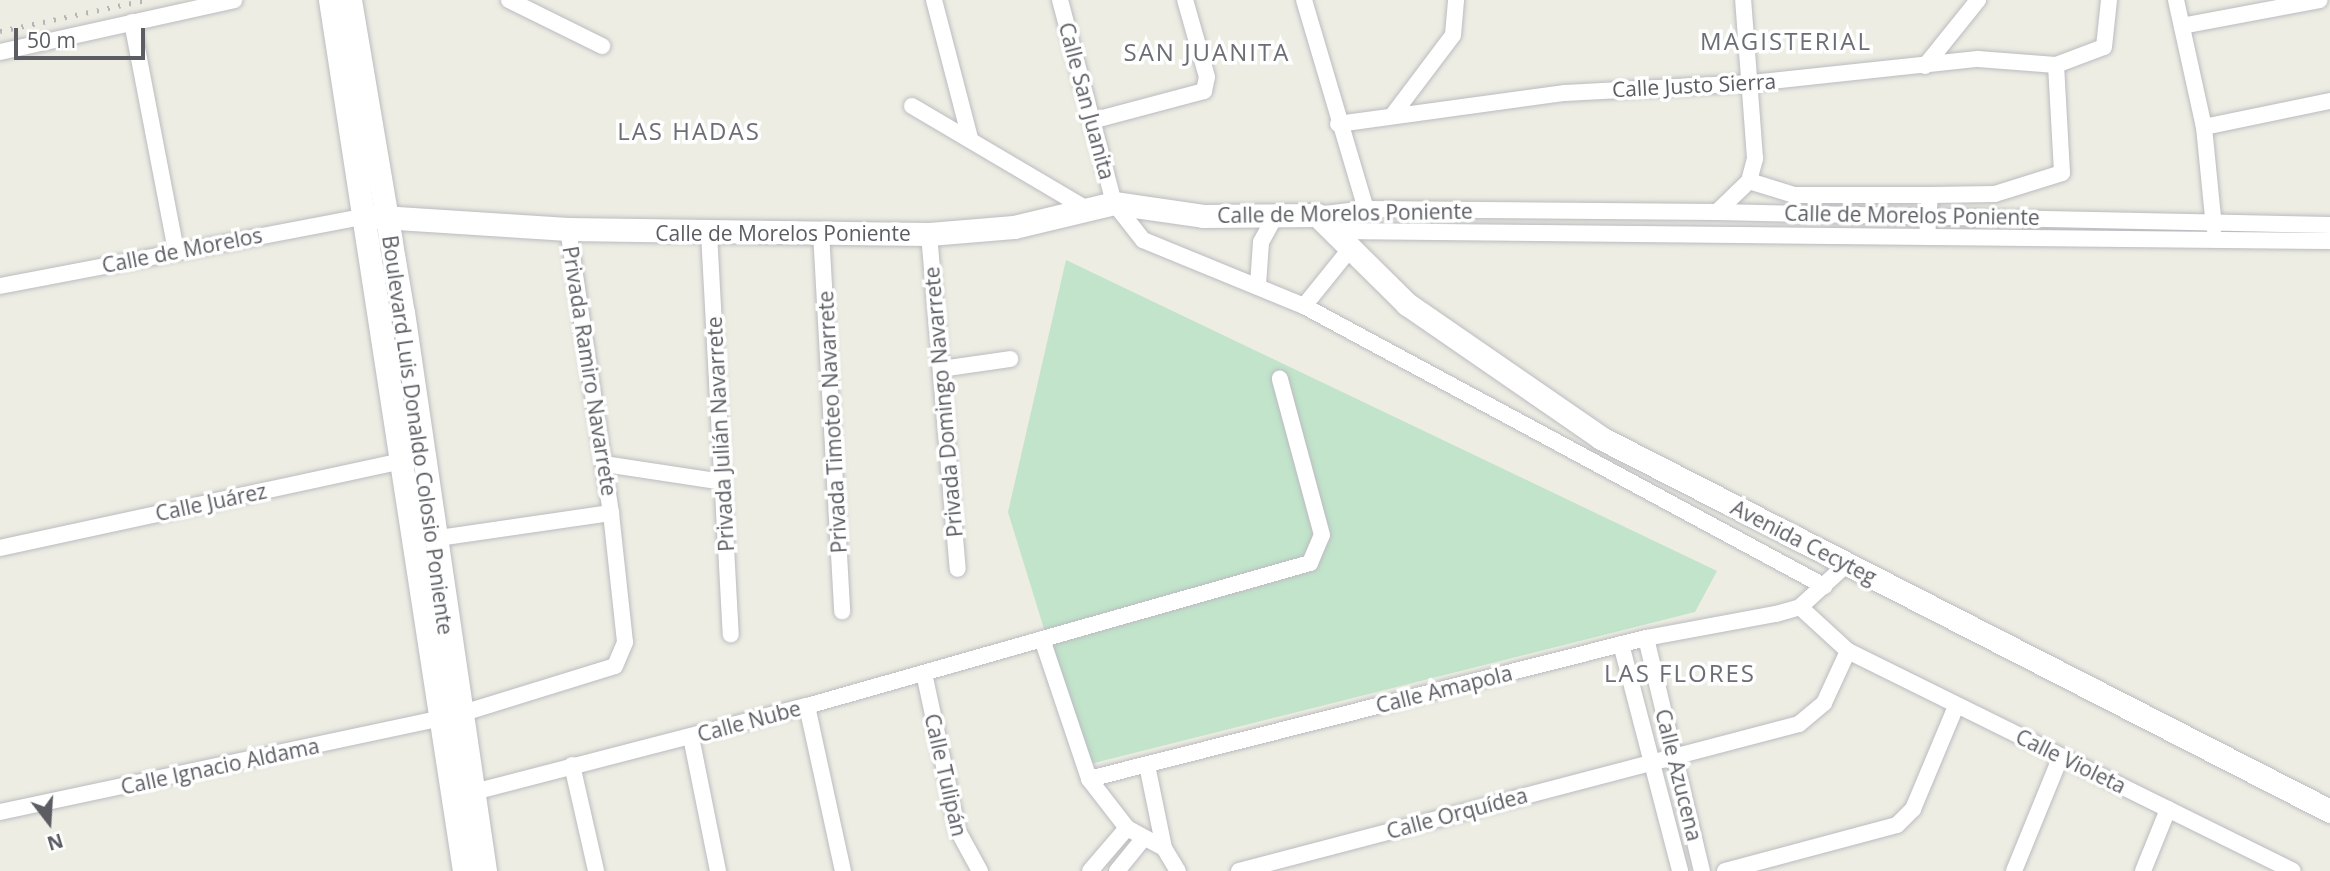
<!DOCTYPE html>
<html>
<head>
<meta charset="utf-8">
<style>
	body { margin:0 }
	#map { position:relative; width:2330px; height:871px; overflow:hidden; background:#edede3; font-family:"Open Sans",sans-serif }
	div>[style] { position:absolute }
	[style*='--x'] { left:calc(var(--x)*1px); top:calc(var(--y)*1px); width:calc(var(--w)*1px); rotate:calc(var(--a)*1deg) }
	.green>* { inset:0; background:#c1e4ca }
	.roads { filter:drop-shadow(0 0 2px #bbbbc1) drop-shadow(0 0 2px #bbbbc1) }
	.street>* { height:16px; margin:-8px; padding:0 8px; transform-origin:8px; border-radius:8px; background:#fff }
	.secondary>* { height:23px; margin:-11.5px; padding:0 11.5px; transform-origin:11.5px; border-radius:11.5px; background:#fff }
	.rail>* { height:5px; margin-top:-2.5px; transform-origin:0; background:repeating-linear-gradient(90deg,#b6b6b7 0 2px,transparent 0 11px) }
	span { translate:-50% -50%; white-space:nowrap; text-align:center; line-height:1.15; -webkit-text-stroke:7px #fff; paint-order:stroke }
	.street-label { font-size:21px; color:#5b5d63 }
	.quarter-label { font-size:24px; color:#6c6e75; letter-spacing:2px }
	.north { position:absolute; left:14px; top:787px; width:70px; height:70px; -webkit-text-stroke:5px #fff; paint-order:stroke; rotate:163deg; font-size:19px; font-weight:700; line-height:28px; text-align:center; color:#5b5d63 }
	.north::after { content:''; display:block; margin:auto; width:24px; height:32px; background:#5b5d63; clip-path:polygon(50% 0,100% 100%,50% 72%,0 100%) }
	.scale { position:absolute; left:14px; top:28px; width:131px; height:32px; box-sizing:border-box; border:4px solid #5b5d63; border-top:0; padding-left:9px; font-size:21px; line-height:24px; white-space:nowrap; color:#5b5d63; -webkit-text-stroke:5px #fff; paint-order:stroke }
</style>
</head>
<body>
<div id="map">
	<div class="green">
		<div style="clip-path:polygon(1066px 260px,1717px 571px,1695px 612px,1086px 765px,1008px 512px)"></div>
	</div>
	<div class="roads">
		<div class="street">
			<div style="--x:509;--y:0;--w:104;--a:26.3"></div>
			<div style="--x:934;--y:0;--w:143;--a:75.4"></div>
			<div style="--x:1060;--y:0;--w:210;--a:75.1"></div>
			<div style="--x:1114;--y:203;--w:47;--a:51.9"></div>
			<div style="--x:1143;--y:240;--w:174;--a:22.3"></div>
			<div style="--x:1304;--y:306;--w:591;--a:28.3"></div>
			<div style="--x:1304;--y:0;--w:218;--a:73.5"></div>
			<div style="--x:2176;--y:0;--w:130;--a:77.6"></div>
			<div style="--x:2204;--y:127;--w:101;--a:84.3"></div>
			<div style="--x:132;--y:22;--w:232;--a:79.1"></div>
			<div style="--x:2182;--y:26;--w:140;--a:-10.7"></div>
			<div style="--x:0;--y:52;--w:240;--a:-12.5"></div>
			<div style="--x:2056;--y:65;--w:51;--a:-20.6"></div>
			<div style="--x:2104;--y:47;--w:47;--a:-83.9"></div>
			<div style="--x:1925;--y:66;--w:85;--a:-51.2"></div>
			<div style="--x:912;--y:106;--w:197;--a:30.5"></div>
			<div style="--x:1392;--y:116;--w:101;--a:-53"></div>
			<div style="--x:1453;--y:35;--w:35;--a:-85"></div>
			<div style="--x:1095;--y:120;--w:113;--a:-14.9"></div>
			<div style="--x:1204;--y:91;--w:14;--a:-78"></div>
			<div style="--x:1207;--y:77;--w:80;--a:-105.9"></div>
			<div style="--x:1338;--y:124;--w:229;--a:-7.8"></div>
			<div style="--x:1565;--y:93;--w:187;--a:-3.1"></div>
			<div style="--x:1752;--y:83;--w:227;--a:-6.1"></div>
			<div style="--x:1978;--y:59;--w:78;--a:4.4"></div>
			<div style="--x:2056;--y:65;--w:108;--a:86.8"></div>
			<div style="--x:2062;--y:173;--w:70;--a:162.6"></div>
			<div style="--x:1995;--y:194;--w:65;--a:179.1"></div>
			<div style="--x:1930;--y:195;--w:42;--a:94.1"></div>
			<div style="--x:2204;--y:127;--w:129;--a:-11.7"></div>
			<div style="--x:1749;--y:181;--w:47;--a:17.3"></div>
			<div style="--x:1794;--y:195;--w:136;--a:0"></div>
			<div style="--x:1717;--y:212;--w:45;--a:-44.1"></div>
			<div style="--x:1749;--y:181;--w:24;--a:-75"></div>
			<div style="--x:1755;--y:158;--w:158;--a:-94.3"></div>
			<div style="--x:1317;--y:215;--w:49;--a:-7"></div>
			<div style="--x:1366;--y:209;--w:351;--a:0.5"></div>
			<div style="--x:1717;--y:212;--w:613;--a:1.21"></div>
			<div style="--x:1336;--y:231;--w:994;--a:0.58"></div>
			<div style="--x:821;--y:232;--w:380;--a:86.8"></div>
			<div style="--x:709;--y:233;--w:402;--a:86.9"></div>
			<div style="--x:929;--y:234;--w:336;--a:85.1"></div>
			<div style="--x:1258;--y:285;--w:43;--a:-86"></div>
			<div style="--x:1261;--y:242;--w:31;--a:-61"></div>
			<div style="--x:0;--y:286;--w:373;--a:-10.8"></div>
			<div style="--x:1304;--y:306;--w:73;--a:-51.1"></div>
			<div style="--x:941;--y:369;--w:70;--a:-8.2"></div>
			<div style="--x:605;--y:464;--w:119;--a:8.7"></div>
			<div style="--x:432;--y:539;--w:181;--a:-8.3"></div>
			<div style="--x:0;--y:548;--w:417;--a:-12.2"></div>
			<div style="--x:1800;--y:607;--w:65;--a:42.5"></div>
			<div style="--x:1848;--y:651;--w:496;--a:26.3"></div>
			<div style="--x:1646;--y:638;--w:240;--a:76.5"></div>
			<div style="--x:1042;--y:639;--w:148;--a:71.4"></div>
			<div style="--x:1089;--y:779;--w:62;--a:52.2"></div>
			<div style="--x:1127;--y:828;--w:42;--a:28.4"></div>
			<div style="--x:1164;--y:848;--w:27;--a:59"></div>
			<div style="--x:1621;--y:644;--w:235;--a:75.4"></div>
			<div style="--x:924;--y:673;--w:162;--a:77.9"></div>
			<div style="--x:958;--y:831;--w:46;--a:61.2"></div>
			<div style="--x:807;--y:706;--w:169;--a:77.7"></div>
			<div style="--x:691;--y:737;--w:137;--a:78.6"></div>
			<div style="--x:572;--y:765;--w:109;--a:77.2"></div>
			<div style="--x:1147;--y:765;--w:85;--a:78.4"></div>
			<div style="--x:1089;--y:779;--w:575;--a:-14.21"></div>
			<div style="--x:1646;--y:638;--w:132;--a:-10.5"></div>
			<div style="--x:1776;--y:614;--w:25;--a:-16"></div>
			<div style="--x:1800;--y:607;--w:64;--a:-42.5"></div>
			<div style="--x:466;--y:794;--w:352;--a:-14.5"></div>
			<div style="--x:807;--y:706;--w:523;--a:-15.87"></div>
			<div style="--x:1310;--y:563;--w:30;--a:-67"></div>
			<div style="--x:1322;--y:535;--w:162;--a:-105.1"></div>
			<div style="--x:0;--y:812;--w:470;--a:-12"></div>
			<div style="--x:460;--y:714;--w:162;--a:-17.2"></div>
			<div style="--x:615;--y:666;--w:26;--a:-67"></div>
			<div style="--x:625;--y:642;--w:130;--a:-96.2"></div>
			<div style="--x:611;--y:513;--w:287;--a:-98.6"></div>
			<div style="--x:1090;--y:871;--w:57;--a:-49.3"></div>
			<div style="--x:1117;--y:871;--w:41;--a:-50.9"></div>
			<div style="--x:1239;--y:871;--w:579;--a:-14.71"></div>
			<div style="--x:1799;--y:724;--w:33;--a:-40"></div>
			<div style="--x:1824;--y:703;--w:57;--a:-65.2"></div>
			<div style="--x:1725;--y:871;--w:178;--a:-15"></div>
			<div style="--x:1897;--y:825;--w:23;--a:-45"></div>
			<div style="--x:1913;--y:809;--w:112;--a:-67.3"></div>
			<div style="--x:2014;--y:871;--w:124;--a:-67.8"></div>
			<div style="--x:2143;--y:871;--w:67;--a:-68"></div>
		</div>
		<div class="secondary">
			<div style="--x:330;--y:0;--w:881;--a:81.25"></div>
			<div style="--x:350;--y:0;--w:316;--a:80.4"></div>
			<div style="--x:403;--y:312;--w:565;--a:81.65"></div>
			<div style="--x:366;--y:216;--w:202;--a:3.7"></div>
			<div style="--x:568;--y:229;--w:361;--a:0.8"></div>
			<div style="--x:929;--y:234;--w:85;--a:-4.7"></div>
			<div style="--x:1014;--y:227;--w:103;--a:-13.5"></div>
			<div style="--x:1114;--y:203;--w:90;--a:8.3"></div>
			<div style="--x:1203;--y:216;--w:114;--a:-0.5"></div>
			<div style="--x:1317;--y:215;--w:127;--a:44.7"></div>
			<div style="--x:1407;--y:304;--w:236;--a:34.6"></div>
			<div style="--x:1601;--y:438;--w:819;--a:27.1"></div>
		</div>
	</div>
	<div class="rail">
		<div style="--x:0;--y:31;--w:149;--a:-12"></div>
	</div>
	<div class="street-label">
		<span style="left:1694px;top:85px;rotate:-3deg">Calle Justo Sierra</span>
		<span style="left:1087px;top:101px;rotate:75deg">Calle San Juanita</span>
		<span style="left:1345px;top:213px;rotate:-1deg">Calle de Morelos Poniente</span>
		<span style="left:1912px;top:215px;rotate:1deg">Calle de Morelos Poniente</span>
		<span style="left:783px;top:233px">Calle de Morelos Poniente</span>
		<span style="left:182px;top:250px;rotate:-11deg">Calle de Morelos</span>
		<span style="left:590px;top:371px;rotate:81deg">Privada Ramiro Navarrete</span>
		<span style="left:943px;top:402px;rotate:-95deg">Privada Domingo Navarrete</span>
		<span style="left:832px;top:422px;rotate:-93deg">Privada Timoteo Navarrete</span>
		<span style="left:720px;top:434px;rotate:-93deg">Privada Julián Navarrete</span>
		<span style="left:418px;top:435px;rotate:82deg">Boulevard Luis Donaldo Colosio Poniente</span>
		<span style="left:211px;top:502px;rotate:-12deg">Calle Juárez</span>
		<span style="left:1804px;top:542px;rotate:27deg">Avenida Cecyteg</span>
		<span style="left:1444px;top:689px;rotate:-14deg">Calle Amapola</span>
		<span style="left:749px;top:721px;rotate:-15deg">Calle Nube</span>
		<span style="left:2071px;top:761px;rotate:26deg">Calle Violeta</span>
		<span style="left:220px;top:766px;rotate:-12deg">Calle Ignacio Aldama</span>
		<span style="left:946px;top:775px;rotate:77deg">Calle Tulipán</span>
		<span style="left:1679px;top:775px;rotate:76deg">Calle Azucena</span>
		<span style="left:1457px;top:813px;rotate:-15deg">Calle Orquídea</span>
	</div>
	<div class="quarter-label">
		<span style="left:1786px;top:41px">MAGISTERIAL</span>
		<span style="left:1207px;top:52px">SAN JUANITA</span>
		<span style="left:689px;top:131px">LAS HADAS</span>
		<span style="left:1680px;top:673px">LAS FLORES</span>
	</div>
	<div class="north">N</div>
	<div class="scale">50 m</div>
</div>
</body>
</html>
